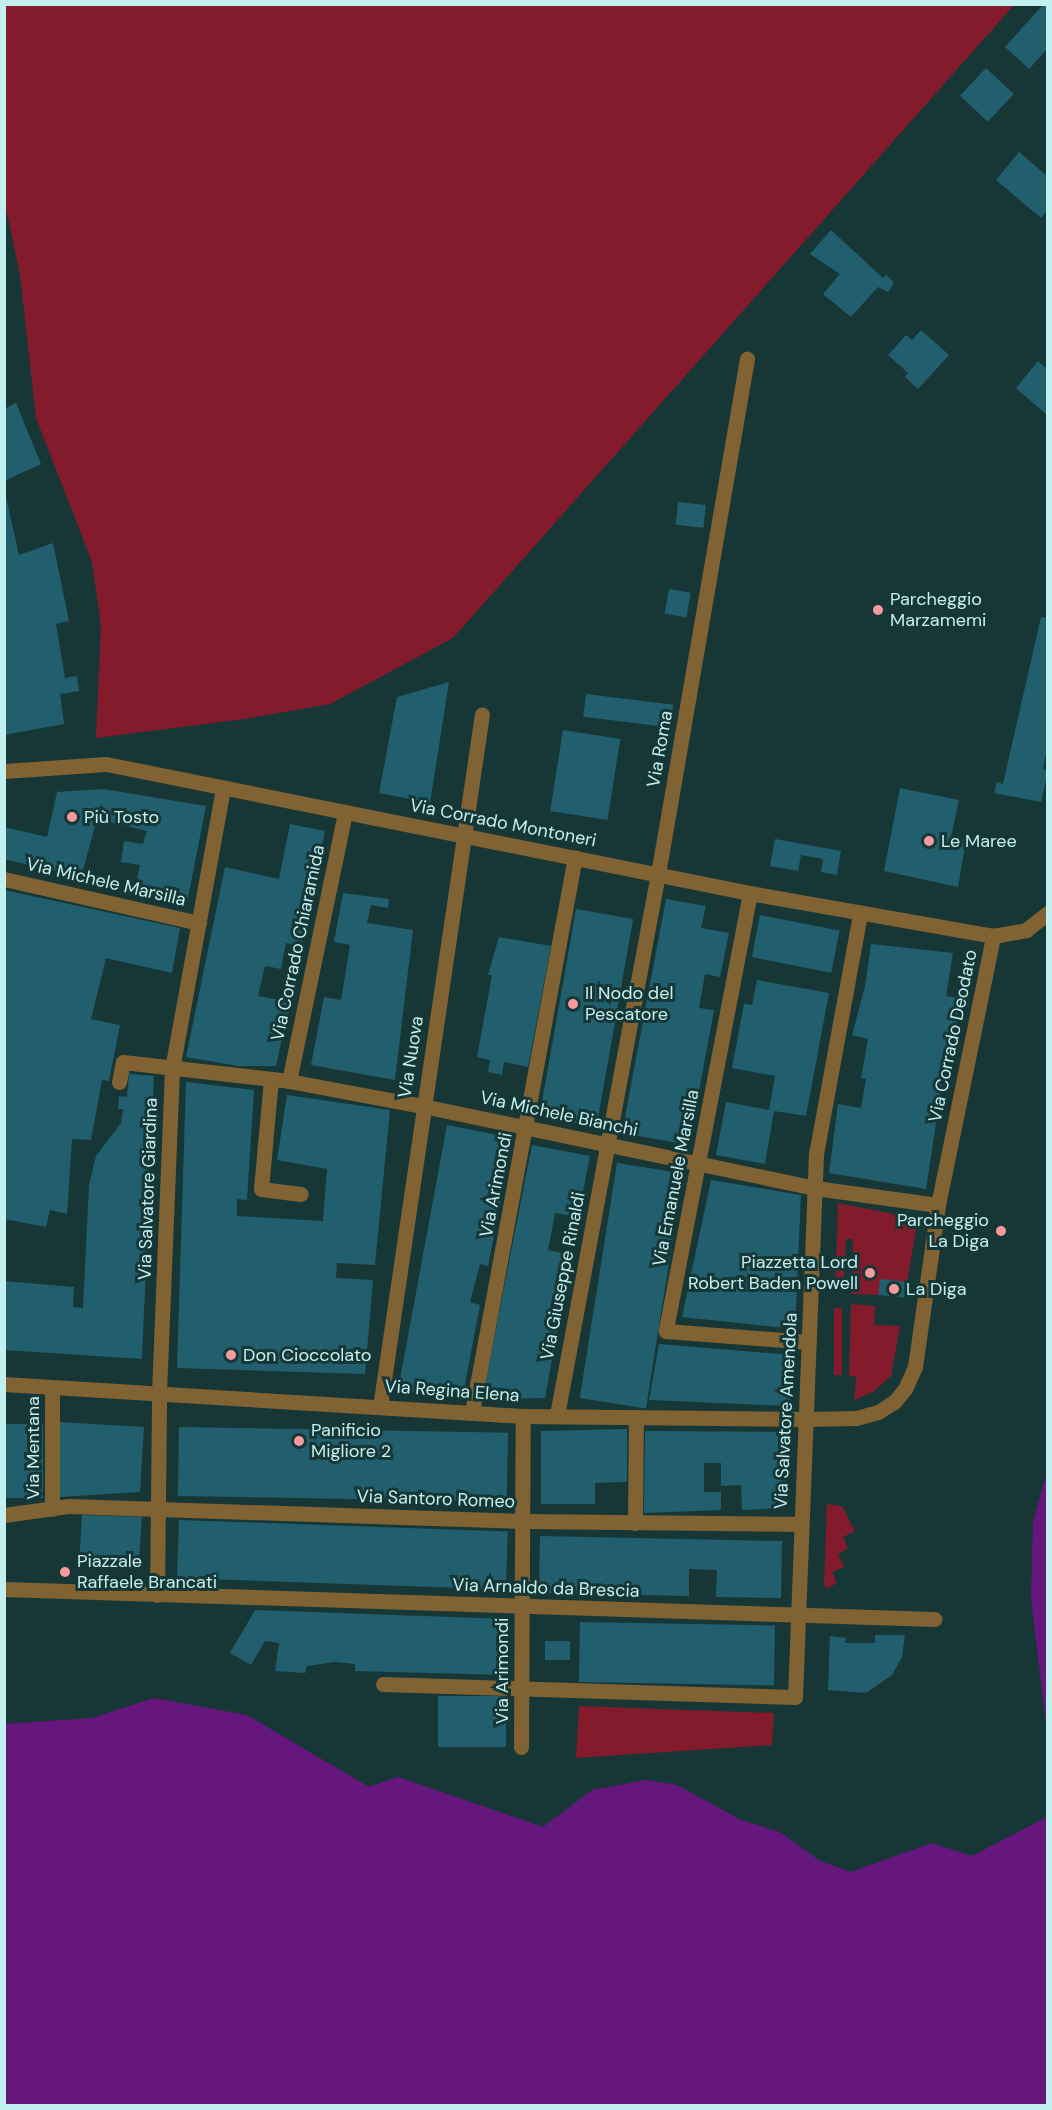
<!DOCTYPE html>
<html>
<head>
<meta charset="utf-8">
<style>
	body { margin:0 }
	#map { position:relative; width:1052px; height:2110px; overflow:hidden; background:#173737; font-family:"DM Sans",sans-serif }
	div>[style] { position:absolute }
	[style*='--x'] { left:calc(var(--x)*1px); top:calc(var(--y)*1px); width:calc(var(--w)*1px); rotate:calc(var(--a)*1deg) }
	.green>* { inset:0; background:#831b2c; transform-origin:0 0 }
	.water>* { inset:0; background:#66177d }
	.building>* { inset:0; background:#215f6e; transform-origin:0 0 }
	.minor>* { height:15px; margin:-7.5px; padding:0 7.5px; transform-origin:7.5px; border-radius:7.5px; background:#806233 }
	.dots>* { width:16px; height:16px; translate:-50% -50%; box-sizing:border-box; border:3px solid #173737; border-radius:50% }
	span { translate:-50% -50%; white-space:nowrap; text-align:center; line-height:1.15; -webkit-text-stroke:6px #173737; paint-order:stroke }
	.poi-label { font-size:18px; color:#c2f0f1 }
	.left { translate:0 -50%; text-align:left }
	.right { translate:-100% -50%; text-align:right }
	.street-label { font-size:18px; color:#c2f0f1 }
	.frame { position:absolute; inset:0; border:6px solid #c2f0f1; pointer-events:none }
</style>
</head>
<body>
<div id="map">
	<div class="green">
		<div style="clip-path:polygon(4px 5px,5px 4px,1014px 5px,453px 638px,330px 704px,244px 719px,96px 738px,101px 626px,92px 562px,36px 418px,20px 275px,5px 204px)"></div>
		<div style="clip-path:polygon(838px 1203px,918px 1219px,907px 1282px,878px 1295px,851px 1294px,853px 1239px,846px 1239px,843px 1290px,835px 1290px)"></div>
		<div style="clip-path:polygon(851px 1304px,875px 1306px,874px 1325px,900px 1326px,891px 1376px,873px 1392px,854px 1400px,856px 1376px,849px 1376px)"></div>
		<div style="left:834px;top:1308px;width:8px;height:67px"></div>
		<div style="clip-path:polygon(827px 1504px,842px 1506px,855px 1531px,843px 1537px,848px 1548px,838px 1554px,844px 1567px,832px 1572px,837px 1583px,826px 1589px,824px 1584px)"></div>
		<div style="clip-path:polygon(579px 1706px,774px 1713px,772px 1745px,576px 1758px)"></div>
	</div>
	<div class="water">
		<div style="clip-path:polygon(1047px 1472px,1048px 1472px,1047px 1732px,1031px 1599px,1033px 1521px)"></div>
		<div style="clip-path:polygon(154px 1698px,247px 1715px,369px 1787px,398px 1777px,543px 1827px,592px 1790px,646px 1780px,677px 1785px,741px 1820px,780px 1832px,820px 1861px,851px 1872px,932px 1843px,972px 1856px,1047px 1817px,1047px 2105px,5px 2105px,5px 1724px,92px 1718px)"></div>
	</div>
	<div class="building">
		<div style="clip-path:polygon(1043px 5px,1047px 5px,1047px 49px,1029px 69px,1005px 47px)"></div>
		<div style="left:986px;top:68px;width:38px;height:38px;rotate:43deg"></div>
		<div style="clip-path:polygon(1019px 152px,1047px 176px,1047px 210px,1041px 218px,996px 180px)"></div>
		<div style="clip-path:polygon(831px 230px,883px 278px,886px 275px,894px 283px,888px 292px,878px 287px,851px 317px,823px 294px,840px 274px,810px 254px)"></div>
		<div style="clip-path:polygon(921px 330px,949px 355px,918px 389px,905px 377px,908px 373px,888px 355px,906px 335px,912px 340px)"></div>
		<div style="clip-path:polygon(1038px 361px,1047px 369px,1047px 415px,1016px 388px)"></div>
		<div style="clip-path:polygon(16px 403px,41px 464px,4px 481px,4px 409px)"></div>
		<div style="clip-path:polygon(4px 488px,19px 555px,53px 543px,69px 621px,56px 624px,65px 678px,77px 676px,79px 691px,60px 694px,64px 724px,4px 735px)"></div>
		<div style="left:678px;top:502px;width:28px;height:23px;rotate:6deg"></div>
		<div style="left:669px;top:589px;width:22px;height:25px;rotate:10deg"></div>
		<div style="clip-path:polygon(1041px 617px,1047px 618px,1047px 747px,1043px 769px,1048px 771px,1041px 802px,994px 793px,997px 782px,1003px 784px)"></div>
		<div style="clip-path:polygon(449px 682px,430px 803px,379px 793px,397px 697px)"></div>
		<div style="left:586px;top:694px;width:88px;height:23px;rotate:7deg"></div>
		<div style="left:563px;top:730px;width:58px;height:82px;rotate:9deg"></div>
		<div style="clip-path:polygon(900px 788px,959px 800px,951px 837px,966px 840px,958px 887px,884px 871px)"></div>
		<div style="clip-path:polygon(103px 789px,206px 806px,188px 898px,135px 888px,140px 865px,121px 862px,124px 841px,143px 844px,147px 831px,97px 819px,81px 877px,4px 859px,4px 827px,47px 837px,57px 792px)"></div>
		<div style="clip-path:polygon(290px 824px,325px 831px,301px 946px,286px 943px,281px 969px,265px 966px,258px 996px,290px 1002px,276px 1066px,238px 1066px,186px 1057px,225px 867px,279px 879px)"></div>
		<div style="clip-path:polygon(775px 839px,841px 851px,837px 875px,821px 872px,823px 859px,801px 855px,798px 871px,770px 866px)"></div>
		<div style="clip-path:polygon(4px 890px,180px 928px,172px 973px,106px 958px,91px 1019px,120px 1025px,109px 1081px,102px 1080px,91px 1140px,72px 1139px,67px 1214px,50px 1210px,46px 1227px,4px 1219px)"></div>
		<div style="clip-path:polygon(343px 893px,389px 899px,388px 908px,371px 905px,367px 923px,413px 930px,395px 1080px,311px 1065px,324px 997px,341px 1000px,350px 945px,334px 942px)"></div>
		<div style="clip-path:polygon(666px 899px,706px 906px,701px 928px,729px 933px,720px 977px,705px 974px,699px 1008px,714px 1010px,689px 1145px,622px 1133px)"></div>
		<div style="left:576px;top:909px;width:58px;height:211px;rotate:10deg"></div>
		<div style="left:760px;top:915px;width:81px;height:43px;rotate:11deg"></div>
		<div style="clip-path:polygon(499px 937px,551px 946px,528px 1067px,504px 1062px,502px 1075px,488px 1072px,490px 1060px,477px 1057px,492px 975px,488px 975px)"></div>
		<div style="clip-path:polygon(871px 944px,953px 953px,946px 996px,957px 998px,958px 1017px,955px 1029px,948px 1043px,926px 1189px,829px 1173px,838px 1104px,861px 1108px,866px 1079px,861px 1078px,868px 1039px,852px 1035px,865px 986px)"></div>
		<div style="clip-path:polygon(757px 980px,829px 993px,806px 1116px,774px 1111px,765px 1164px,716px 1155px,726px 1102px,769px 1110px,775px 1076px,732px 1068px,744px 1004px,752px 1005px)"></div>
		<div style="clip-path:polygon(129px 1074px,154px 1076px,142px 1359px,4px 1350px,4px 1281px,74px 1287px,73px 1307px,83px 1308px,89px 1185px,96px 1156px,121px 1123px,123px 1109px,118px 1109px,119px 1096px,127px 1097px)"></div>
		<div style="clip-path:polygon(186px 1082px,254px 1090px,247px 1200px,237px 1199px,237px 1216px,323px 1221px,327px 1169px,277px 1160px,287px 1095px,390px 1110px,375px 1265px,337px 1263px,336px 1278px,373px 1280px,365px 1374px,177px 1368px)"></div>
		<div style="clip-path:polygon(447px 1125px,513px 1138px,488px 1266px,480px 1264px,470px 1302px,480px 1305px,462px 1400px,398px 1390px)"></div>
		<div style="clip-path:polygon(532px 1145px,590px 1156px,578px 1217px,555px 1213px,548px 1250px,571px 1255px,545px 1398px,482px 1399px)"></div>
		<div style="left:617px;top:1163px;width:67px;height:238px;rotate:9deg"></div>
		<div style="clip-path:polygon(711px 1180px,801px 1195px,795px 1329px,682px 1317px)"></div>
		<div style="left:880px;top:1279px;width:27px;height:16px;rotate:6deg"></div>
		<div style="clip-path:polygon(659px 1344px,792px 1355px,790px 1406px,649px 1400px)"></div>
		<div style="clip-path:polygon(59px 1422px,144px 1427px,140px 1492px,59px 1497px)"></div>
		<div style="left:4px;top:1424px;width:39px;height:74px"></div>
		<div style="left:179px;top:1427px;width:329px;height:69px;rotate:1deg"></div>
		<div style="clip-path:polygon(627px 1429px,627px 1482px,595px 1483px,595px 1504px,541px 1504px,541px 1431px)"></div>
		<div style="clip-path:polygon(645px 1431px,787px 1432px,786px 1508px,742px 1510px,741px 1485px,721px 1486px,721px 1463px,704px 1463px,704px 1492px,721px 1492px,721px 1510px,644px 1513px)"></div>
		<div style="clip-path:polygon(82px 1515px,142px 1517px,139px 1557px,117px 1556px,114px 1570px,79px 1564px)"></div>
		<div style="left:179px;top:1520px;width:329px;height:58px;rotate:2deg"></div>
		<div style="clip-path:polygon(540px 1536px,782px 1541px,781px 1598px,716px 1597px,717px 1570px,689px 1569px,689px 1596px,539px 1593px)"></div>
		<div style="clip-path:polygon(255px 1610px,507px 1619px,505px 1675px,355px 1671px,355px 1664px,335px 1662px,307px 1666px,305px 1673px,275px 1671px,279px 1643px,265px 1641px,251px 1665px,230px 1653px)"></div>
		<div style="left:580px;top:1622px;width:195px;height:60px;rotate:1deg"></div>
		<div style="clip-path:polygon(875px 1635px,905px 1635px,902px 1657px,892px 1675px,866px 1693px,828px 1690px,830px 1636px,846px 1638px,845px 1643px,875px 1643px)"></div>
		<div style="left:545px;top:1641px;width:25px;height:19px"></div>
		<div style="left:438px;top:1696px;width:68px;height:51px"></div>
	</div>
	<div class="minor">
		<div style="--x:4;--y:771;--w:102;--a:-3.9"></div>
		<div style="--x:106;--y:764;--w:657;--a:11.33"></div>
		<div style="--x:750;--y:893;--w:247;--a:10"></div>
		<div style="--x:993;--y:936;--w:34;--a:-10"></div>
		<div style="--x:1026;--y:930;--w:28;--a:-38"></div>
		<div style="--x:4;--y:879;--w:200;--a:12.7"></div>
		<div style="--x:750;--y:893;--w:446;--a:100.9"></div>
		<div style="--x:666;--y:1331;--w:143;--a:4.4"></div>
		<div style="--x:271;--y:1079;--w:110;--a:95.2"></div>
		<div style="--x:261;--y:1189;--w:40;--a:7.1"></div>
		<div style="--x:289;--y:1081;--w:275;--a:-78.2"></div>
		<div style="--x:119;--y:1082;--w:20;--a:-79"></div>
		<div style="--x:123;--y:1062;--w:167;--a:6.5"></div>
		<div style="--x:289;--y:1081;--w:136;--a:10.6"></div>
		<div style="--x:423;--y:1106;--w:400;--a:11.8"></div>
		<div style="--x:815;--y:1188;--w:124;--a:7.9"></div>
		<div style="--x:4;--y:1384;--w:520;--a:3.53"></div>
		<div style="--x:523;--y:1416;--w:282;--a:0.6"></div>
		<div style="--x:805;--y:1419;--w:51;--a:-1.1"></div>
		<div style="--x:856;--y:1418;--w:23;--a:-15"></div>
		<div style="--x:878;--y:1412;--w:19;--a:-32"></div>
		<div style="--x:894;--y:1402;--w:17;--a:-50"></div>
		<div style="--x:905;--y:1389;--w:24;--a:-66"></div>
		<div style="--x:915;--y:1367;--w:164;--a:-81.9"></div>
		<div style="--x:938;--y:1205;--w:275;--a:-78.4"></div>
		<div style="--x:52;--y:1387;--w:122;--a:90"></div>
		<div style="--x:380;--y:1407;--w:700;--a:-81.63"></div>
		<div style="--x:472;--y:1412;--w:564;--a:-79.49"></div>
		<div style="--x:557;--y:1415;--w:550;--a:-79.43"></div>
		<div style="--x:658;--y:874;--w:523;--a:-80.2"></div>
		<div style="--x:4;--y:1515;--w:66;--a:-7.9"></div>
		<div style="--x:69;--y:1506;--w:453;--a:1.9"></div>
		<div style="--x:522;--y:1521;--w:279;--a:0.6"></div>
		<div style="--x:635;--y:1523;--w:106;--a:-89.5"></div>
		<div style="--x:4;--y:1589;--w:931;--a:1.85"></div>
		<div style="--x:157;--y:1595;--w:202;--a:-89.4"></div>
		<div style="--x:159;--y:1393;--w:324;--a:-87.7"></div>
		<div style="--x:172;--y:1069;--w:285;--a:-79.7"></div>
		<div style="--x:383;--y:1684;--w:412;--a:1.8"></div>
		<div style="--x:795;--y:1697;--w:543;--a:-87.79"></div>
		<div style="--x:816;--y:1154;--w:244;--a:-79.6"></div>
		<div style="--x:521;--y:1747;--w:331;--a:-89.7"></div>
	</div>
	<div class="dots">
		<div style="left:878px;top:610px;background:#f59b9e"></div>
		<div style="left:72px;top:817px;background:#f59b9e"></div>
		<div style="left:929px;top:841px;background:#f59b9e"></div>
		<div style="left:573px;top:1004px;background:#f59b9e"></div>
		<div style="left:1001px;top:1231px;background:#f59b9e"></div>
		<div style="left:870px;top:1273px;background:#f59b9e"></div>
		<div style="left:894px;top:1289px;background:#f59b9e"></div>
		<div style="left:231px;top:1355px;background:#f59b9e"></div>
		<div style="left:299px;top:1441px;background:#f59b9e"></div>
		<div style="left:65px;top:1572px;background:#f59b9e"></div>
	</div>
	<div class="poi-label">
		<span class="left" style="left:890px;top:610px">Parcheggio<br>Marzamemi</span>
		<span class="left" style="left:84px;top:817px">Più Tosto</span>
		<span class="left" style="left:941px;top:841px">Le Maree</span>
		<span class="left" style="left:585px;top:1004px">Il Nodo del<br>Pescatore</span>
		<span class="right" style="left:989px;top:1231px">Parcheggio<br>La Diga</span>
		<span class="right" style="left:858px;top:1273px">Piazzetta Lord<br>Robert Baden Powell</span>
		<span class="left" style="left:906px;top:1289px">La Diga</span>
		<span class="left" style="left:243px;top:1355px">Don Cioccolato</span>
		<span class="left" style="left:311px;top:1441px">Panificio<br>Migliore 2</span>
		<span class="left" style="left:77px;top:1572px">Piazzale<br>Raffaele Brancati</span>
	</div>
	<div class="street-label">
		<span style="left:660px;top:749px;rotate:-80deg">Via Roma</span>
		<span style="left:503px;top:823px;rotate:11deg">Via Corrado Montoneri</span>
		<span style="left:106px;top:882px;rotate:13deg">Via Michele Marsilla</span>
		<span style="left:298px;top:943px;rotate:-78deg">Via Corrado Chiaramida</span>
		<span style="left:953px;top:1036px;rotate:-78deg">Via Corrado Deodato</span>
		<span style="left:411px;top:1057px;rotate:-81deg">Via Nuova</span>
		<span style="left:559px;top:1114px;rotate:12deg">Via Michele Bianchi</span>
		<span style="left:676px;top:1178px;rotate:-79deg">Via Emanuele Marsilla</span>
		<span style="left:496px;top:1185px;rotate:-79deg">Via Arimondi</span>
		<span style="left:148px;top:1189px;rotate:-88deg">Via Salvatore Giardina</span>
		<span style="left:563px;top:1276px;rotate:-79deg">Via Giuseppe Rinaldi</span>
		<span style="left:452px;top:1391px;rotate:4deg">Via Regina Elena</span>
		<span style="left:786px;top:1411px;rotate:-87deg">Via Salvatore Amendola</span>
		<span style="left:33px;top:1448px;rotate:-90deg">Via Mentana</span>
		<span style="left:436px;top:1499px;rotate:2deg">Via Santoro Romeo</span>
		<span style="left:546px;top:1588px;rotate:2deg">Via Arnaldo da Brescia</span>
		<span style="left:502px;top:1671px;rotate:-90deg">Via Arimondi</span>
	</div>
	<div class="frame"></div>
</div>
</body>
</html>
